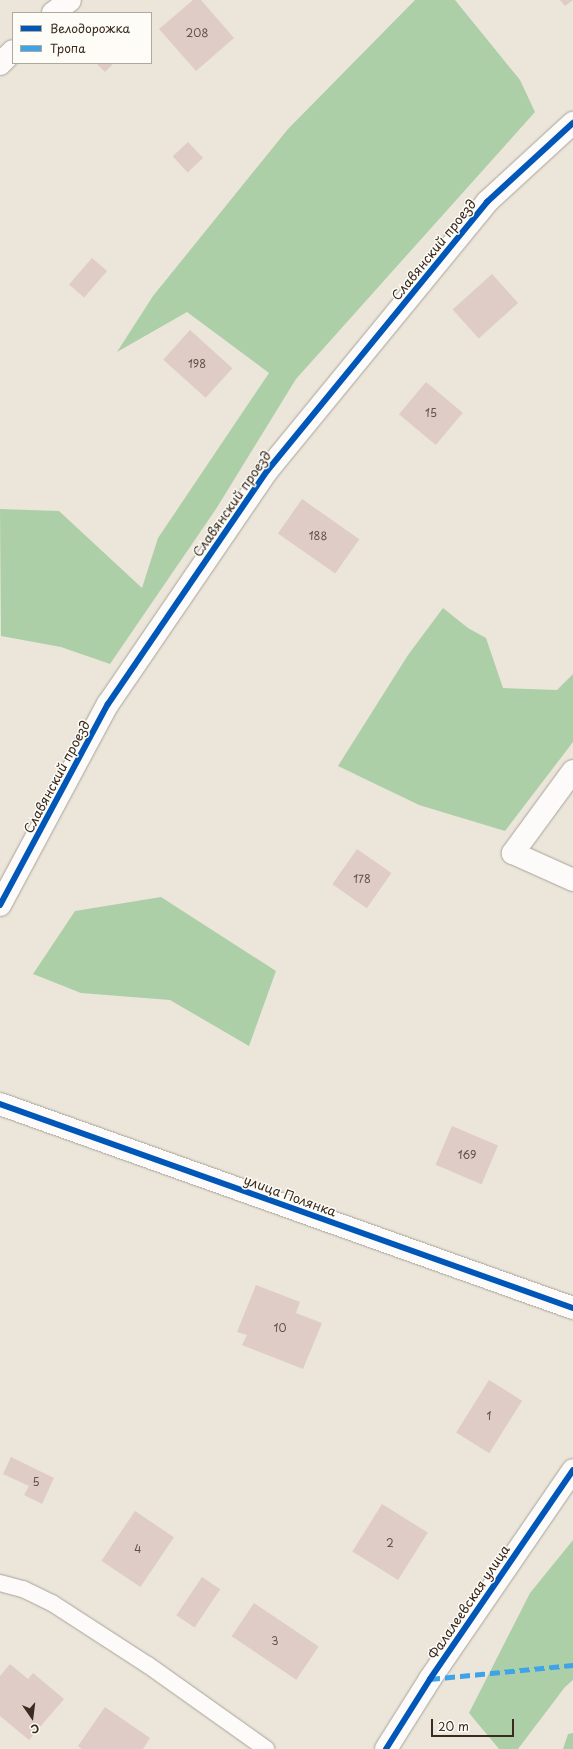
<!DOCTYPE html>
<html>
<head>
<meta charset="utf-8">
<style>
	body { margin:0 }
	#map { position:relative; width:573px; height:1749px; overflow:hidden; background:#ece6da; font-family:"Playpen Sans",sans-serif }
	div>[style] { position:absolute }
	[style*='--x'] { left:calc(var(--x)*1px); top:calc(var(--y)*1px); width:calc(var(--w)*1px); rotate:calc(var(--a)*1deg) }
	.forest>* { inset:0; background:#adcfa7 }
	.building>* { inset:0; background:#dfccc6; transform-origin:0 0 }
	.roads { filter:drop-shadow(0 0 1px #a8a39b) drop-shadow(0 0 1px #a8a39b) }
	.service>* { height:16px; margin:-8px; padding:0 8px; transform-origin:8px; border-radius:8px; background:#fcfbf9 }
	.minor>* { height:22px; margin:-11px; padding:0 11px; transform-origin:11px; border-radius:11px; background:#fcfbf9 }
	.quiet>* { height:5px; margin-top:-2.5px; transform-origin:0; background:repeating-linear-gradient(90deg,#3fa3ea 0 10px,transparent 0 15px) }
	.cycleway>* { height:6px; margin:-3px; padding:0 3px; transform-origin:3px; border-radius:3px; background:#0057b8 }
	span { translate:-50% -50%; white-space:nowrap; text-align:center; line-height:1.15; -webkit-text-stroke:3px #fdfcf7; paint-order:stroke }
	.number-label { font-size:11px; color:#645248 }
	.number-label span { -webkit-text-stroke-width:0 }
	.street-label { font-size:13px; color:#3b2a1e }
	.legend { position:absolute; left:12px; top:12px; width:140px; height:52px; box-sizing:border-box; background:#fdfcf7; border:1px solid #afa8a0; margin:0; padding:5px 7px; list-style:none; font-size:12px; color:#3b2a1e }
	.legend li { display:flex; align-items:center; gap:8px; height:20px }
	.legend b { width:20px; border:1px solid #afa8a0 }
	.north { position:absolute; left:12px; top:1697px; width:40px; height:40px; -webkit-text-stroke:3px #fdfcf7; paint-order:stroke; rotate:166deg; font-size:11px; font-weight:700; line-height:16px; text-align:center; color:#3b2a1e }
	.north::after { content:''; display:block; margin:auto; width:14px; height:18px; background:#3b2a1e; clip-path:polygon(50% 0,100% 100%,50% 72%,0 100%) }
	.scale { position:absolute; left:431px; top:1719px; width:83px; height:18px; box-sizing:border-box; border:2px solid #3b2a1e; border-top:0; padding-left:5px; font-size:12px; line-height:14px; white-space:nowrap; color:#3b2a1e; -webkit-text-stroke:3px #fdfcf7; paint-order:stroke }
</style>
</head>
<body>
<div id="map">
	<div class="forest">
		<div style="clip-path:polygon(415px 0,455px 0,520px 80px,535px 112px,296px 379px,216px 509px,110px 664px,61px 647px,1px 636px,0 509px,59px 511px,142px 588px,158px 538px,269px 373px,187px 312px,117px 352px,153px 296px,288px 129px)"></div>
		<div style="clip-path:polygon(443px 608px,468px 628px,486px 638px,503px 688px,557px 690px,573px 674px,573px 742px,505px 831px,419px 805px,338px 766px,408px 655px)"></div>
		<div style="clip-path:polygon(161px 897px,276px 971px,249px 1046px,170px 1000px,81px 993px,33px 974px,75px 911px)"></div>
		<div style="clip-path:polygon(573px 1540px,573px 1680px,565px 1687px,518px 1749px,499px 1749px,469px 1713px,530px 1593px)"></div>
		<div style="clip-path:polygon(573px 1733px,573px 1749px,563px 1749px,568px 1734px)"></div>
	</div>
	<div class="building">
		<div style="clip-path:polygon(193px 0,201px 0,234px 38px,196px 71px,159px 29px)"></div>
		<div style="clip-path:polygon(560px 0,573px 0,565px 6px)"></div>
		<div style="clip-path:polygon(96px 63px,114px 63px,105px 72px)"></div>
		<div style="left:188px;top:142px;width:22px;height:21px;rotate:47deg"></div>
		<div style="left:92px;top:258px;width:20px;height:35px;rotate:41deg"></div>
		<div style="left:492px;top:274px;width:39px;height:53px;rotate:48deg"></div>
		<div style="left:190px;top:330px;width:57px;height:40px;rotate:42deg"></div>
		<div style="left:426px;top:382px;width:48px;height:42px;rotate:40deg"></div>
		<div style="left:302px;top:499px;width:70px;height:42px;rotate:35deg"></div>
		<div style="left:357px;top:849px;width:42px;height:43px;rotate:35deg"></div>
		<div style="left:452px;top:1126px;width:50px;height:42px;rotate:23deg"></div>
		<div style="clip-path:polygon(256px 1285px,300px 1302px,296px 1313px,322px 1323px,303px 1369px,242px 1345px,247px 1335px,237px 1332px)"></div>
		<div style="left:489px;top:1380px;width:39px;height:62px;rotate:32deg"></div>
		<div style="clip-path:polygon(11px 1457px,54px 1478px,42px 1504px,24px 1495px,29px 1486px,3px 1474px)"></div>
		<div style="left:382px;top:1504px;width:54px;height:56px;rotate:32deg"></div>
		<div style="left:135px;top:1511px;width:47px;height:60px;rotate:34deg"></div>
		<div style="left:202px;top:1577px;width:22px;height:46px;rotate:34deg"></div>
		<div style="left:254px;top:1603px;width:78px;height:40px;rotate:34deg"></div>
		<div style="clip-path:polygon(10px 1664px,28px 1679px,33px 1673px,64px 1699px,29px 1740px,0 1716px,0 1676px)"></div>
		<div style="clip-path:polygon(105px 1707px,150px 1738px,143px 1749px,82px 1749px,78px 1746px)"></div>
	</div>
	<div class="roads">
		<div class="service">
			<div style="--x:0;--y:1583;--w:24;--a:15"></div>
			<div style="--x:23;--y:1589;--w:32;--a:26"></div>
			<div style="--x:52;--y:1603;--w:114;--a:32.9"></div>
			<div style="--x:148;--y:1665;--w:145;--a:35.4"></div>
		</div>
		<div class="minor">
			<div style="--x:53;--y:13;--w:21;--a:-37"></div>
			<div style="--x:0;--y:64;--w:18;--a:-45"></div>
			<div style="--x:573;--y:771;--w:102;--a:126.2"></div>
			<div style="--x:513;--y:853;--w:66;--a:24.2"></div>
			<div style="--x:0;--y:905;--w:228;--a:-61.8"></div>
			<div style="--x:108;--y:704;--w:282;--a:-55.7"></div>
			<div style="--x:267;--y:471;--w:348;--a:-50.7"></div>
			<div style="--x:487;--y:202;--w:117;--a:-42.6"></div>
			<div style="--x:0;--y:1104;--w:608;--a:19.6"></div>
			<div style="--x:386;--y:1749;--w:83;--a:-57.8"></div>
			<div style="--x:430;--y:1679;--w:253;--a:-55.6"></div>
		</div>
	</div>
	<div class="quiet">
		<div style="--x:430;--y:1679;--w:144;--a:-5.6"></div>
	</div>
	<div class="cycleway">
		<div style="--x:0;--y:905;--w:228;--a:-61.8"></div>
		<div style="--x:108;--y:704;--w:282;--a:-55.7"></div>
		<div style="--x:267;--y:471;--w:348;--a:-50.7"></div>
		<div style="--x:487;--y:202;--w:117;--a:-42.6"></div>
		<div style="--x:0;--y:1104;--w:608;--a:19.6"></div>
		<div style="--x:386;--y:1749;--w:83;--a:-57.8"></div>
		<div style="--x:430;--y:1679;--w:253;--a:-55.6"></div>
	</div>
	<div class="number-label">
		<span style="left:197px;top:33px">208</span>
		<span style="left:197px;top:364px">198</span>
		<span style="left:431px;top:413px">15</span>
		<span style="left:318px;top:536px">188</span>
		<span style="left:362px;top:879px">178</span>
		<span style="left:467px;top:1155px">169</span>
		<span style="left:280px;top:1328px">10</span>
		<span style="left:489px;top:1416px">1</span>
		<span style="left:36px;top:1482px">5</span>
		<span style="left:390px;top:1543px">2</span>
		<span style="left:138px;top:1549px">4</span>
		<span style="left:275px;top:1641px">3</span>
	</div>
	<div class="street-label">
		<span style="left:434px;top:250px;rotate:-51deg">Славянский проезд</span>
		<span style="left:232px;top:504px;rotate:-55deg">Славянский проезд</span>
		<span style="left:57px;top:777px;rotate:-62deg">Славянский проезд</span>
		<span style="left:290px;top:1196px;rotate:20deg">улица Полянка</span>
		<span style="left:469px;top:1602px;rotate:-56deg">Фалалеевская улица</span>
	</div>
	<ul class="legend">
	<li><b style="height:5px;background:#0057b8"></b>Велодорожка</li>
	<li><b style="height:5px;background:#3fa3ea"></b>Тропа</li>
	</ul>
	<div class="north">С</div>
	<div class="scale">20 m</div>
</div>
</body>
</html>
